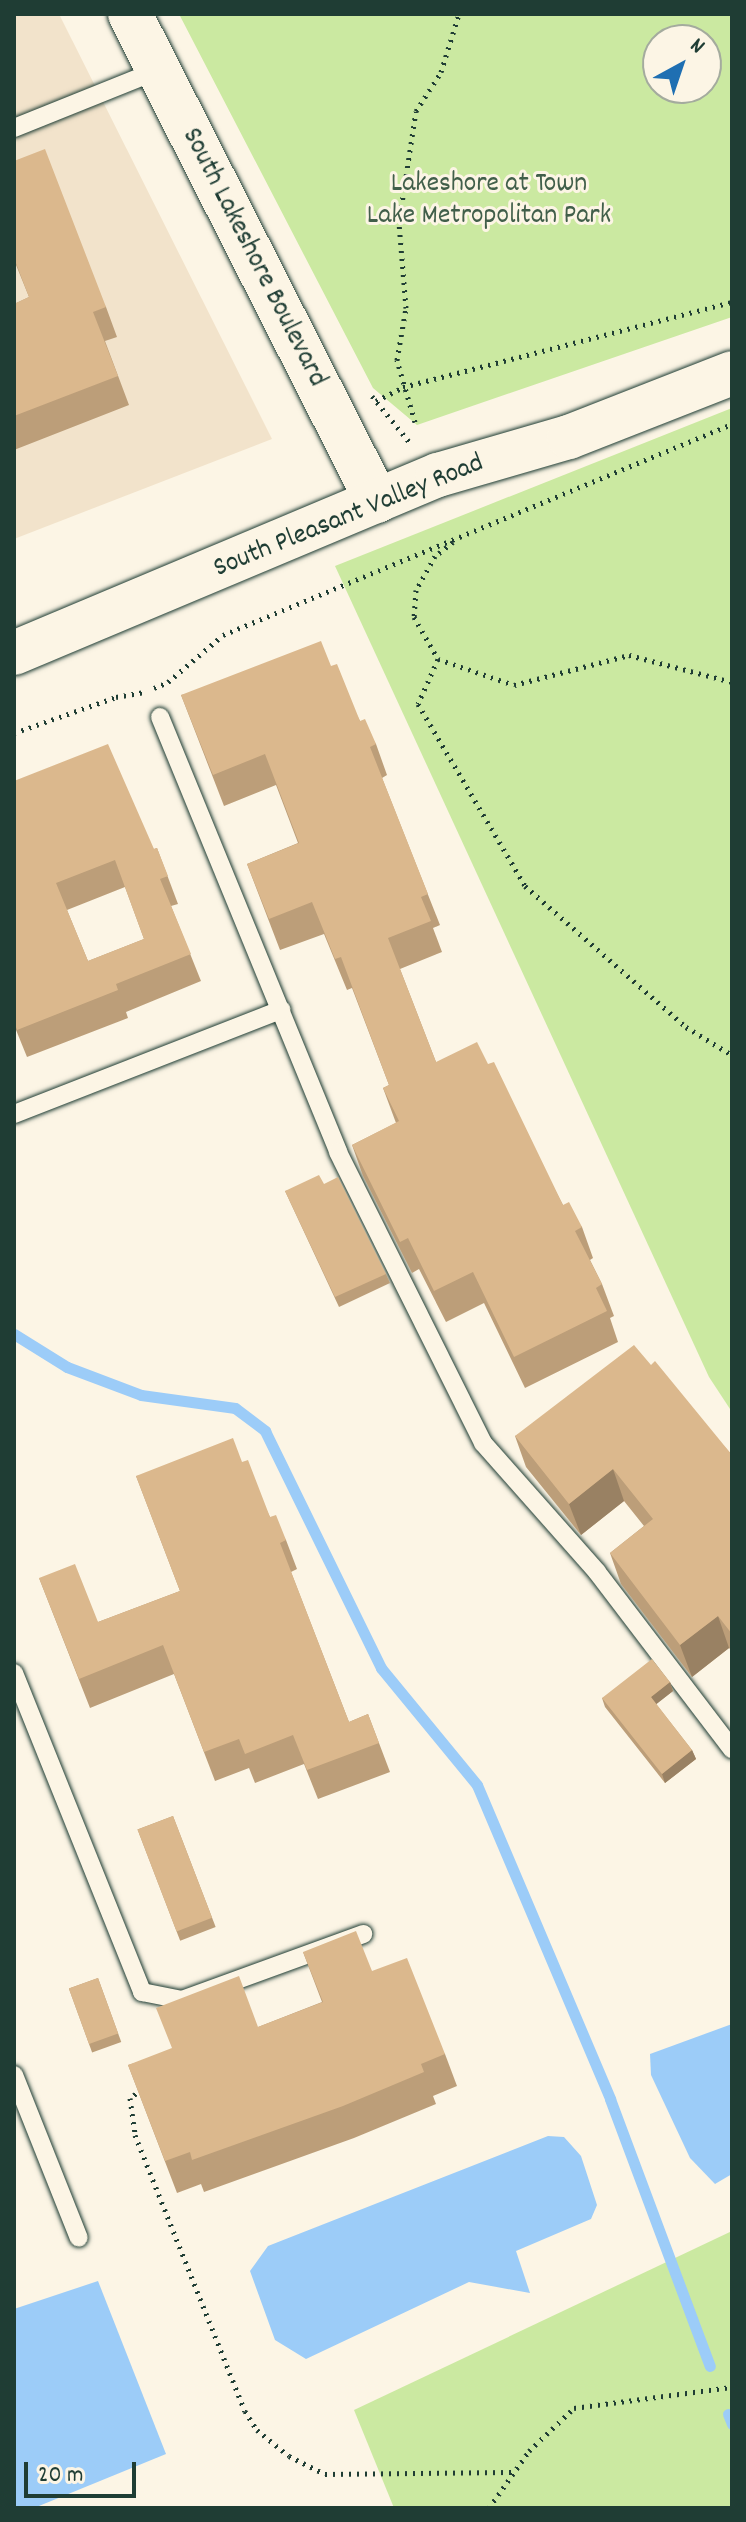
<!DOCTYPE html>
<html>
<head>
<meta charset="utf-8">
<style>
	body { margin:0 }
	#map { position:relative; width:746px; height:2522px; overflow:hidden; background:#fcf5e5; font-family:Dekko,sans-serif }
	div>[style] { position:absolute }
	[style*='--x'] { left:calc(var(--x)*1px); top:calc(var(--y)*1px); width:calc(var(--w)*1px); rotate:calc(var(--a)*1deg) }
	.built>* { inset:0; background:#f2e3cb }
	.green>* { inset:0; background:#cbe9a1 }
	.water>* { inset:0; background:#9cccf8 }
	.stream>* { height:11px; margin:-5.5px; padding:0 5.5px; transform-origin:5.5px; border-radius:5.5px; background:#9cccf8 }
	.path>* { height:5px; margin-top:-2.5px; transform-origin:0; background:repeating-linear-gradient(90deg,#1f3d34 0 2px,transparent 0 8px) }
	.roads { filter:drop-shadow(0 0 2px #1f3d34) drop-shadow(0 0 2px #1f3d34) }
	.service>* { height:18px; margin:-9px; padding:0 9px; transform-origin:9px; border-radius:9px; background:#fcf5e5 }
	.secondary>* { height:44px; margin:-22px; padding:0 22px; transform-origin:22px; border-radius:22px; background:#fcf5e5 }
	.wall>* { inset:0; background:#bc9e79; transform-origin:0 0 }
	.shaded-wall>* { inset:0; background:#998163 }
	.building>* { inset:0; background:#dbb88d; transform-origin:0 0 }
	span { translate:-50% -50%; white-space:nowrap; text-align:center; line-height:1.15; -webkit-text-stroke:6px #fcf5e5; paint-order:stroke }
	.park-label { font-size:28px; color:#415f4a }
	.street-label { font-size:28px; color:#1f3d34 }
	.frame { position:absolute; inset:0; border:16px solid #1f3d34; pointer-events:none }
	.north { position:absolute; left:642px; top:24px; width:80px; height:80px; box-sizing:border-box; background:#fcf5e5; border:2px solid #a4ab9e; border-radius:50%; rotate:40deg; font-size:22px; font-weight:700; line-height:32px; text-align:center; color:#1f3d34 }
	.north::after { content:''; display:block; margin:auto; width:28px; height:36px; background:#1f6fb2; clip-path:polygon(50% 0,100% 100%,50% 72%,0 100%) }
	.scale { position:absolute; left:24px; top:2462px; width:112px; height:36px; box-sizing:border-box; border:4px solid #1f3d34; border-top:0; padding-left:10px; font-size:24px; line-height:28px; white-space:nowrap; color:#1f3d34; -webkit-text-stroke:6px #fcf5e5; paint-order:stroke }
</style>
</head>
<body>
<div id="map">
	<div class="built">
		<div style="clip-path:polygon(14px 14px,59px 14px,272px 439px,14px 539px)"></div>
	</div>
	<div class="green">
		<div style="clip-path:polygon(evenodd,179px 14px,732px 14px,732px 317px,417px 425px,373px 388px,179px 14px,706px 40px,706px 88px,658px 88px,658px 40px,706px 40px)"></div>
		<div style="clip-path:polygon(732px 408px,732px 1412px,709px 1377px,335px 566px)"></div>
		<div style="clip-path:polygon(732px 2231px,732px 2508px,394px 2508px,354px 2410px)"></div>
	</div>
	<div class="water">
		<div style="clip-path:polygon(732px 2024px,732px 2174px,715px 2184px,690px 2158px,651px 2075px,650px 2054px)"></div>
		<div style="clip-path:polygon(548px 2136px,564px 2137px,581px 2156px,597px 2205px,591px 2219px,516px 2251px,530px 2293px,469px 2282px,306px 2359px,275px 2340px,250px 2271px,268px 2246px)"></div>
		<div style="clip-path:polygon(98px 2281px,166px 2454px,34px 2508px,14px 2508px,14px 2309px)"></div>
	</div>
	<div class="stream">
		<div style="--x:14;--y:1334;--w:62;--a:31.9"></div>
		<div style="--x:67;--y:1367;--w:79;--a:20.7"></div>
		<div style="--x:141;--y:1395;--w:95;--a:7.9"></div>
		<div style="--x:235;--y:1408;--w:38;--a:37"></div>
		<div style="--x:265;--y:1431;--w:264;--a:63.9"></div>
		<div style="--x:381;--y:1668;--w:151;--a:50.6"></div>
		<div style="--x:477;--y:1785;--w:341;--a:67"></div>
		<div style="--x:610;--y:2099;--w:285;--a:69.5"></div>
		<div style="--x:728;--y:2414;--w:11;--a:68"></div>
	</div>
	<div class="path">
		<div style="--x:372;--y:396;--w:62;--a:50.9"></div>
		<div style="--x:376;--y:401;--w:30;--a:-27"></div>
		<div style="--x:403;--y:387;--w:340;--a:-14.5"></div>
		<div style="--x:415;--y:422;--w:65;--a:-106.2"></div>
		<div style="--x:397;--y:360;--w:53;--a:-80.2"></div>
		<div style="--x:406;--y:308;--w:85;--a:-94.7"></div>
		<div style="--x:399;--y:223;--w:113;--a:-81.4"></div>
		<div style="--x:416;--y:111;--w:46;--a:-57.3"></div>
		<div style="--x:441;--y:72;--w:61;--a:-72.8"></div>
		<div style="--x:453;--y:542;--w:23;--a:142"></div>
		<div style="--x:435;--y:556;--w:39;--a:119"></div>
		<div style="--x:416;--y:590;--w:27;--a:94"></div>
		<div style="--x:414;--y:617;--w:48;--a:60.3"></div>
		<div style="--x:438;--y:659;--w:80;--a:18.9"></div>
		<div style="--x:514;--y:685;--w:119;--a:-14.6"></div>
		<div style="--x:629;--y:655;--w:106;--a:14.7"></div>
		<div style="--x:438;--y:659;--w:49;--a:114"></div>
		<div style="--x:418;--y:704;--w:211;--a:59.5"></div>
		<div style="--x:525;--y:886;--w:214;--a:41.2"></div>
		<div style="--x:686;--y:1027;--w:54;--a:31.3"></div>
		<div style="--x:154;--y:688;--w:15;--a:-23"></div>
		<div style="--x:168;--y:682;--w:72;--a:-40.5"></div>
		<div style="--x:223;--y:635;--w:551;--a:-22.52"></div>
		<div style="--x:14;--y:733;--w:108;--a:-19.4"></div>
		<div style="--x:116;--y:697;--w:29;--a:-10"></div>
		<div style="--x:142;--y:2089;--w:15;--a:143"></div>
		<div style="--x:130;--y:2098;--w:37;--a:82"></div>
		<div style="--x:135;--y:2135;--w:297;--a:68.3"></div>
		<div style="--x:245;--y:2411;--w:22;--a:58"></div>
		<div style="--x:257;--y:2430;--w:41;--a:39.1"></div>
		<div style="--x:289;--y:2456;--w:40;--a:26.6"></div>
		<div style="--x:325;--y:2474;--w:189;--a:-0.6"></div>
		<div style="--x:489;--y:2508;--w:70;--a:-54.9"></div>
		<div style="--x:529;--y:2451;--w:62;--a:-43.7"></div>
		<div style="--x:574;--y:2408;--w:159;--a:-7.6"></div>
	</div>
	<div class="roads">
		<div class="service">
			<div style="--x:14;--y:128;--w:155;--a:-21.9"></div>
			<div style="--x:160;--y:717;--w:470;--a:67.7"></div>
			<div style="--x:338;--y:1152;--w:325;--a:63.5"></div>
			<div style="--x:483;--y:1443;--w:172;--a:48.5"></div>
			<div style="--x:597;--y:1572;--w:223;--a:52.7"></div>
			<div style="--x:14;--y:1114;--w:287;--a:-21.3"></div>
			<div style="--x:14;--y:1673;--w:344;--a:68.1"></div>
			<div style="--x:142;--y:1992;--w:41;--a:11.3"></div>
			<div style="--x:182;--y:2000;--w:193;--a:-20"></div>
			<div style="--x:14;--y:2075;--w:175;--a:68.3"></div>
		</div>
		<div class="secondary">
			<div style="--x:130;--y:14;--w:546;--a:63.11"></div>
			<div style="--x:14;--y:653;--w:460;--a:-22.8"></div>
			<div style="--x:438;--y:475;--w:136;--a:-16.2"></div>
			<div style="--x:569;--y:437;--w:175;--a:-21.4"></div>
		</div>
	</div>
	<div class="wall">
		<div style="clip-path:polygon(14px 161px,106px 307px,117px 337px,105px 341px,129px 405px,14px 450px,14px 304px,29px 297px,14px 260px)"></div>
		<div style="clip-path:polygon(331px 666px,360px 721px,376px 744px,387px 775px,382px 778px,440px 925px,433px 928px,442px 952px,400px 969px,436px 1062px,488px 1064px,563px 1205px,582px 1227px,593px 1258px,590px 1260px,602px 1284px,614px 1316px,610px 1318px,618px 1342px,525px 1388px,484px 1303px,446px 1322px,419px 1269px,412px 1273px,363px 1176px,352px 1145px,396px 1123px,383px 1088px,389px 1085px,352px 988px,347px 990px,324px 934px,280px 950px,247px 864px,298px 843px,276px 785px,224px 806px,181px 695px)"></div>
		<div style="clip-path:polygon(evenodd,14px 781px,154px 849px,157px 848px,178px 904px,171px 906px,201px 981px,126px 1012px,128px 1018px,27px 1057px,14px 1025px,14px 781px,125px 887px,144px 939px,88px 961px,67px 910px,125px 887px)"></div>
		<div style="clip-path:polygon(324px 1184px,386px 1274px,390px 1283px,339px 1307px,285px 1191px)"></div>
		<div style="clip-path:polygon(651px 1365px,732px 1455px,732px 1651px,729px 1648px,692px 1677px,621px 1584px,610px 1553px,644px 1526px,624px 1501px,581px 1535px,526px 1467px,515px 1436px)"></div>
		<div style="clip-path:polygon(242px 1462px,270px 1517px,286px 1540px,297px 1569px,291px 1572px,349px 1722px,368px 1714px,390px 1772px,318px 1799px,304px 1764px,255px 1783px,249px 1768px,215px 1781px,174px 1674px,90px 1708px,39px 1578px,98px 1622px,180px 1591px,136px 1476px)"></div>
		<div style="clip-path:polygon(670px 1682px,673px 1691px,656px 1704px,692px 1750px,696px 1759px,665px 1783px,605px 1707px,602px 1698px)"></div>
		<div style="left:173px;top:1816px;width:119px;height:38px;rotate:69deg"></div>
		<div style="clip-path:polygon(303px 1952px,372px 1971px,445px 2054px,457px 2086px,433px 2096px,436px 2104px,354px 2138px,204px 2192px,201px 2184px,177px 2193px,128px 2065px,258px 2027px,322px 2002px)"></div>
		<div style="left:98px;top:1978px;width:68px;height:31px;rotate:70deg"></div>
	</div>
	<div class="shaded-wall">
		<div style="clip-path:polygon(613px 1469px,624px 1501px,581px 1535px,569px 1504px)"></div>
		<div style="clip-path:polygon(718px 1616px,729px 1648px,692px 1677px,680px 1645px)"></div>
		<div style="clip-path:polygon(670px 1682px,673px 1691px,654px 1706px,651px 1697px)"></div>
		<div style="clip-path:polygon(692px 1750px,696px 1759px,665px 1783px,662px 1774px)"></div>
	</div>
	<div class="building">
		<div style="clip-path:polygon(45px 149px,106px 307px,93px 312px,118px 376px,14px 416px,14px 304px,29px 297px,14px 258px,14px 161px)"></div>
		<div style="clip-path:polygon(321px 641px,331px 666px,337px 664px,360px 721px,365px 719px,376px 744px,370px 747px,428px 894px,421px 897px,431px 921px,388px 938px,436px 1062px,477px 1042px,488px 1064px,494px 1062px,563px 1205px,569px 1202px,582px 1227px,575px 1231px,602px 1284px,596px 1288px,607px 1311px,514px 1357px,473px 1272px,434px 1291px,408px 1238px,400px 1242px,352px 1145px,399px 1121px,383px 1088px,389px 1085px,341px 957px,335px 959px,312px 902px,269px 919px,247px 864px,299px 843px,265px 754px,213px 775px,181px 695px)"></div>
		<div style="clip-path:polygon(evenodd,108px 744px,154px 849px,157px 848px,168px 876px,160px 879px,191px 954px,116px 984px,118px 990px,17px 1030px,14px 1022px,14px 781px,108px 744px,115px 860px,144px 939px,88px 961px,56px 883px,115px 860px)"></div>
		<div style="clip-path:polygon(319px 1175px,324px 1184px,338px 1177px,386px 1274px,335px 1297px,285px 1191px)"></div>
		<div style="clip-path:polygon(634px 1345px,651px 1365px,655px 1361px,732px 1455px,732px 1634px,718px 1616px,680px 1645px,610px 1553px,653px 1519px,613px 1469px,569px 1504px,515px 1436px)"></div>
		<div style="clip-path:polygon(233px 1438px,242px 1462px,248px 1460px,270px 1517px,276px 1515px,286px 1540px,280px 1543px,349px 1722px,368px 1714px,379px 1743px,307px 1770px,293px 1735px,245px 1754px,239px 1739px,204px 1752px,163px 1645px,79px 1679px,39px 1578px,75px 1564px,98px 1622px,180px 1591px,136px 1476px)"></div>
		<div style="clip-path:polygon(652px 1659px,670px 1682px,651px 1697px,692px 1750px,662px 1774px,602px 1698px)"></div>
		<div style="left:173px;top:1816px;width:109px;height:38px;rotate:69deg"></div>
		<div style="clip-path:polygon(356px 1931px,372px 1971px,407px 1958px,445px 2054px,421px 2064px,424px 2072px,343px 2106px,192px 2160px,190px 2152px,165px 2161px,128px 2065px,172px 2048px,156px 2008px,239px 1976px,258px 2027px,323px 2002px,303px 1952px)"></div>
		<div style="left:98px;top:1978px;width:59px;height:31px;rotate:70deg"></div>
	</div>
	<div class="park-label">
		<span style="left:489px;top:201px">Lakeshore at Town<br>Lake Metropolitan Park</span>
	</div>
	<div class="street-label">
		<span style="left:253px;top:258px;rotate:63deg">South Lakeshore Boulevard</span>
		<span style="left:349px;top:517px;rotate:-22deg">South Pleasant Valley Road</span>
	</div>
	<div class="frame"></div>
	<div class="north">N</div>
	<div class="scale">20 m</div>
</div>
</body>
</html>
